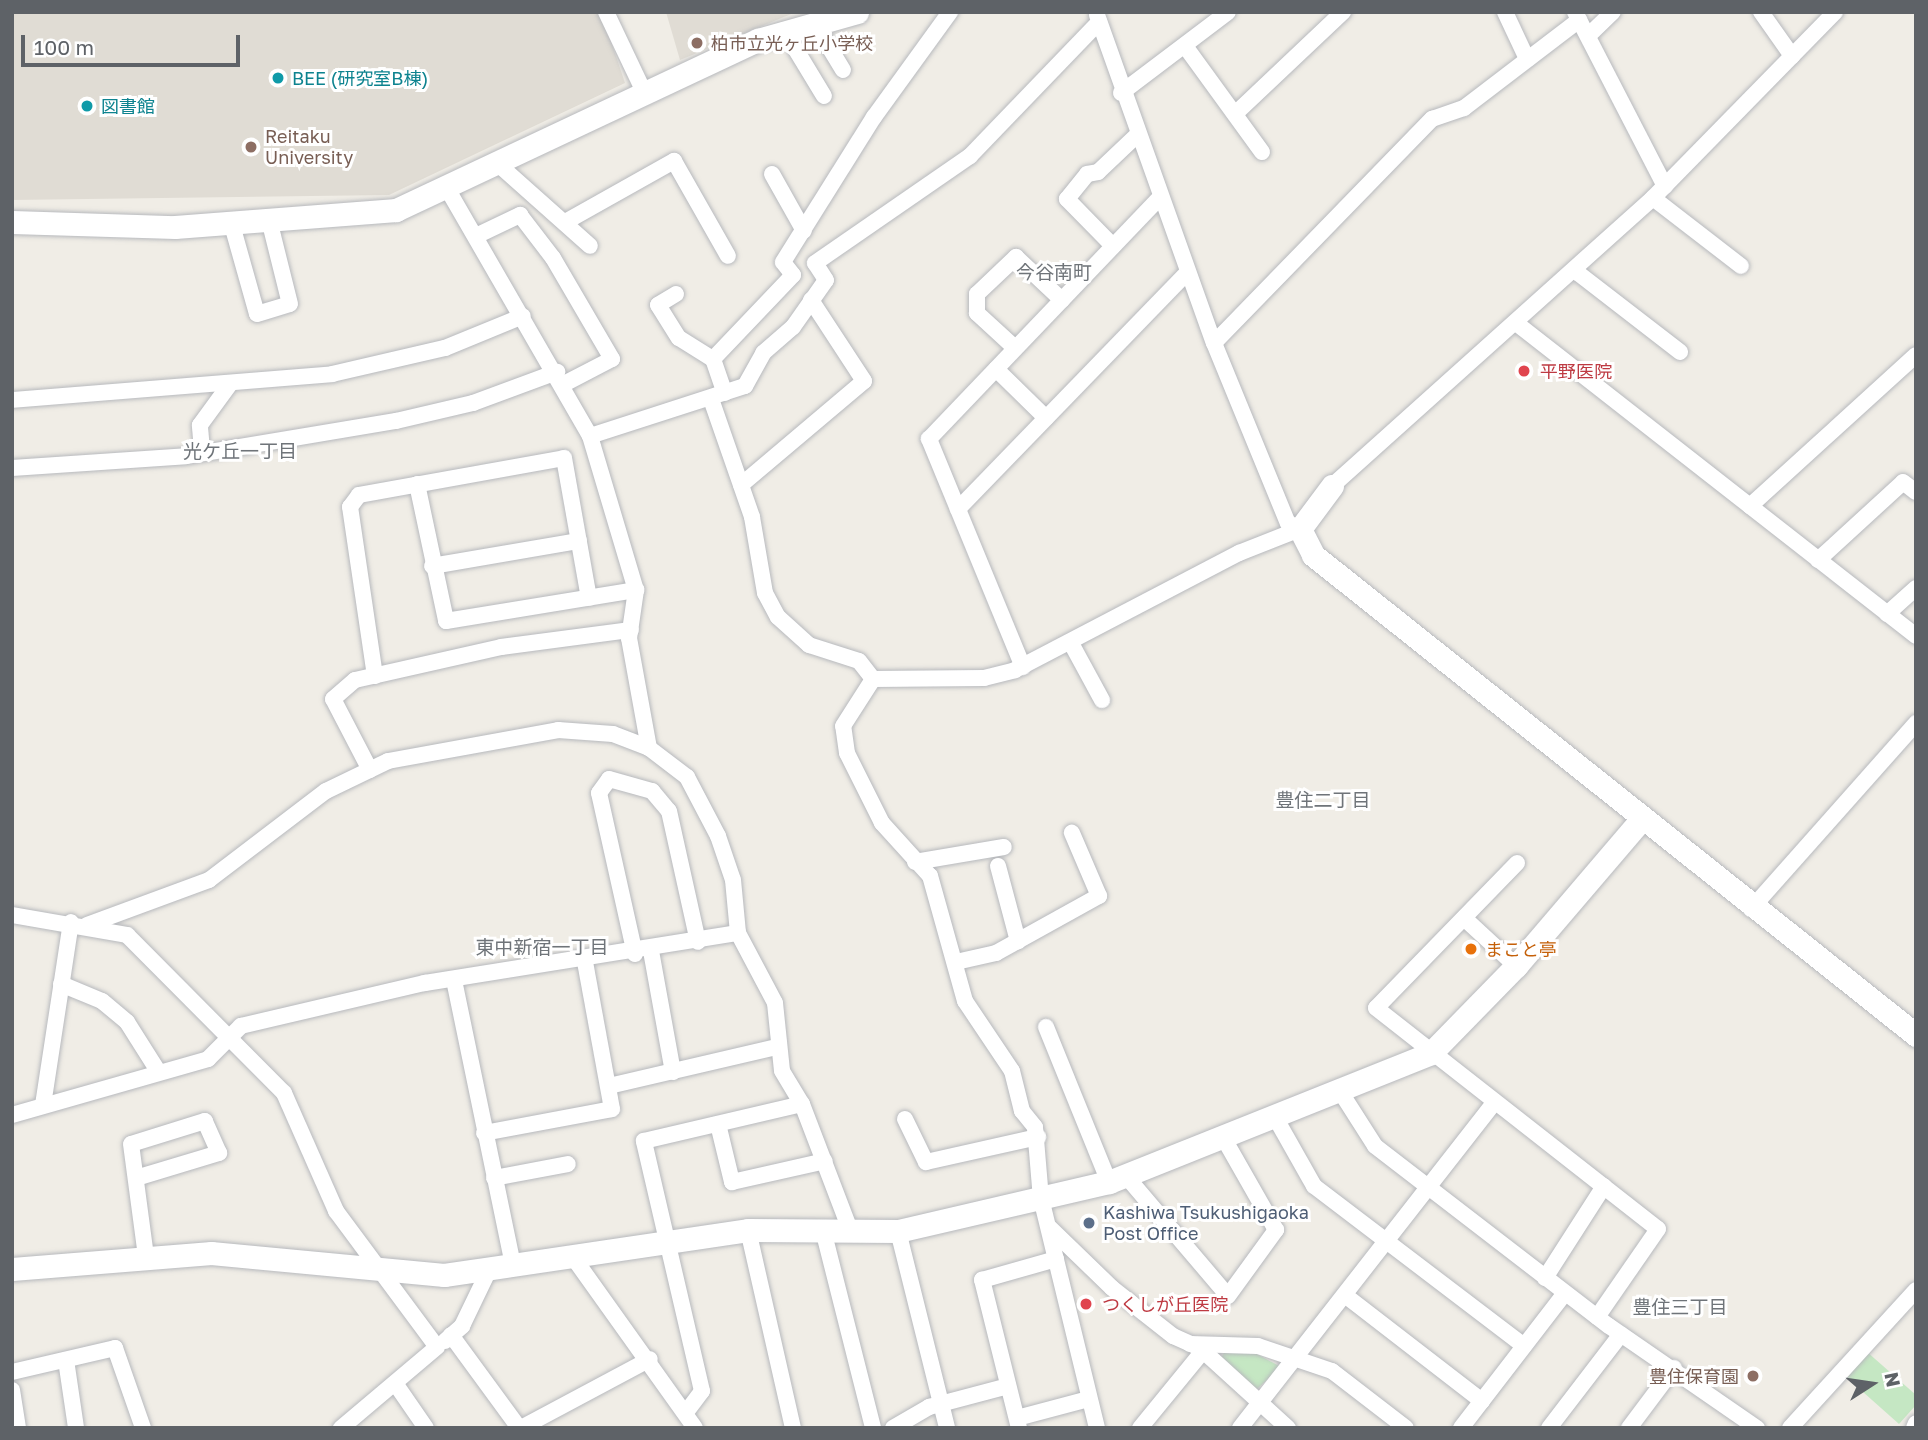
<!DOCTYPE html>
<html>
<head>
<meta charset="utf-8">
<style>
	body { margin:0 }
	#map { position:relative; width:1928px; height:1440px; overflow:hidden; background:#f0ede6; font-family:"Golos Text","Noto Sans JP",sans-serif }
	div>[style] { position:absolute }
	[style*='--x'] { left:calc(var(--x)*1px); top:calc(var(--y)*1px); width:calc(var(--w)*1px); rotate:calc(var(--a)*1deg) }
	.education>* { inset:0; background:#e0dcd4 }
	.green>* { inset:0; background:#c5e7c3 }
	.roads { filter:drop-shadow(0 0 2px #b7b9bd) drop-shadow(0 0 2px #b7b9bd) }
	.street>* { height:16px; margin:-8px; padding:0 8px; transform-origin:8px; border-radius:8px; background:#fff }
	.secondary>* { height:23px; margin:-11.5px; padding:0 11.5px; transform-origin:11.5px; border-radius:11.5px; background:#fff }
	.dots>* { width:19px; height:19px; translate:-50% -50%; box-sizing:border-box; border:4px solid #fff; border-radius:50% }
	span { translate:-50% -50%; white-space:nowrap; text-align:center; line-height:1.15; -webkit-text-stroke:6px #fff; paint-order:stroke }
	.education-label { font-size:18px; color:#785e54 }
	.left { translate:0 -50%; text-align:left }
	.right { translate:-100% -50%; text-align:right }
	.culture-label { font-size:18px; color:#0d838f }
	.health-label { font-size:18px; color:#be3a42 }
	.food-label { font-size:18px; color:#c56008 }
	.service-label { font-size:18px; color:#4e5e75 }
	.neighbourhood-label { font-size:19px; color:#6f7479 }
	.frame { position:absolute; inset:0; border:14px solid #5e6267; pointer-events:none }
	.north { position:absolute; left:1837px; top:1349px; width:70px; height:70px; -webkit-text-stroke:5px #fff; paint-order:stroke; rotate:78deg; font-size:19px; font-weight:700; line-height:28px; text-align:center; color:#5e6267 }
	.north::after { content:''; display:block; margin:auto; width:24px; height:32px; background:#5e6267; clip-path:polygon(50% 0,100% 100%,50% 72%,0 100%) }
	.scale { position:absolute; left:21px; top:35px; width:219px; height:32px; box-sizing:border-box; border:4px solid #5e6267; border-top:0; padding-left:9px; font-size:21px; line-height:24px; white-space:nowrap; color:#5e6267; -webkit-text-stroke:5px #fff; paint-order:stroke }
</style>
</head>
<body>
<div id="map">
	<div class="education">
		<div style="clip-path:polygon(12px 12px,601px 12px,625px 83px,389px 195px,12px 200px)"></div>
		<div style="clip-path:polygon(666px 12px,796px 12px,680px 60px)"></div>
	</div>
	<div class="green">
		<div style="clip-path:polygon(1225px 1350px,1257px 1354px,1281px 1367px,1257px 1389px,1222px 1357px)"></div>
		<div style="clip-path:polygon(1866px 1351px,1916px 1395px,1916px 1405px,1899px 1424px,1845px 1376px)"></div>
	</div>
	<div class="roads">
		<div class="street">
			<div style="--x:606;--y:12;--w:91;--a:64.6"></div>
			<div style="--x:1505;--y:12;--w:52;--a:64.9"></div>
			<div style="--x:1575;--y:12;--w:196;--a:62.7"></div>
			<div style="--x:1761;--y:12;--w:54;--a:54.8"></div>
			<div style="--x:1097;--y:15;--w:348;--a:70.4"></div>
			<div style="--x:1214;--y:343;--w:195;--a:67.7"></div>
			<div style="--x:1288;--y:523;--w:13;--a:27"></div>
			<div style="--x:814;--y:22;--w:56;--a:58.9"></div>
			<div style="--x:784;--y:30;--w:77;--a:58.8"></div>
			<div style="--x:1589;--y:35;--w:33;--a:-44"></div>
			<div style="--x:1185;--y:46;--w:131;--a:54"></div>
			<div style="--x:1121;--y:93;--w:134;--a:-37.1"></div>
			<div style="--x:1235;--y:114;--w:149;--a:-43.4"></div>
			<div style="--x:498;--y:164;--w:123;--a:41.7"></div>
			<div style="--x:772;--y:174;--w:65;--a:60.7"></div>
			<div style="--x:448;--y:190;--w:284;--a:60"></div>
			<div style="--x:590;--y:436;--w:161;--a:73.4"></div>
			<div style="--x:636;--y:590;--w:49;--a:98.3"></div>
			<div style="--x:629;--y:638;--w:112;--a:79.7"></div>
			<div style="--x:1653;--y:198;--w:111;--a:37.7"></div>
			<div style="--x:567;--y:221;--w:123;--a:-29.3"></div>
			<div style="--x:674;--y:161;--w:109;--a:60.4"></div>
			<div style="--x:232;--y:225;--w:92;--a:74.3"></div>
			<div style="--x:257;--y:314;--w:34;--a:-17"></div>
			<div style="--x:290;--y:304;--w:82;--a:-104"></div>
			<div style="--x:478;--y:235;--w:47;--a:-25.5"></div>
			<div style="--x:520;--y:215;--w:54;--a:52.5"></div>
			<div style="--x:553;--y:258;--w:117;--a:59.7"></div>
			<div style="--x:612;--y:359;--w:54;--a:152.5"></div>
			<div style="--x:1113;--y:246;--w:66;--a:-134.4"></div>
			<div style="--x:1067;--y:199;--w:32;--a:-51"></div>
			<div style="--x:1087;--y:174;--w:11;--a:-10"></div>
			<div style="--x:1098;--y:172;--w:52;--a:-43.5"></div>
			<div style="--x:1574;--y:270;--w:134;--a:37.7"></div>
			<div style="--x:676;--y:294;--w:21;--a:149"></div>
			<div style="--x:658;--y:305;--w:39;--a:58"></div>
			<div style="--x:679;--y:338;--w:40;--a:32"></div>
			<div style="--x:713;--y:359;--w:36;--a:71"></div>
			<div style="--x:1516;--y:323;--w:508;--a:38.04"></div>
			<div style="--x:1214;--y:343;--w:313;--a:-45.8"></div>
			<div style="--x:1432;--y:119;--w:34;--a:-19"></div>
			<div style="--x:1464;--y:108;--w:145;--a:-37.4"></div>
			<div style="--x:1015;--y:348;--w:52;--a:-137.4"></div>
			<div style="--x:977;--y:313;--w:19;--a:-90"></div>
			<div style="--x:977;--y:294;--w:54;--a:-43.5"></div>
			<div style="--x:1016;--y:257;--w:63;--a:43.1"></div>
			<div style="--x:713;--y:359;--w:116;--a:-46.4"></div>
			<div style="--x:793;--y:275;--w:16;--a:-128"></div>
			<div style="--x:783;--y:262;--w:171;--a:-57.9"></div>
			<div style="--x:874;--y:117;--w:130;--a:-54.1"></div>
			<div style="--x:996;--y:369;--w:70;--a:44.4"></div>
			<div style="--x:711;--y:399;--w:125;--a:70.8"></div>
			<div style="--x:752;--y:517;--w:77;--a:80.3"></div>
			<div style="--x:765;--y:593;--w:27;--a:62"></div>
			<div style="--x:778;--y:617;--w:42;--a:42.1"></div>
			<div style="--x:809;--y:645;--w:52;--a:17.7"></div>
			<div style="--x:859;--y:661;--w:23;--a:52"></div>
			<div style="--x:12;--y:400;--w:321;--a:-4.6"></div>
			<div style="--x:332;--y:374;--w:116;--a:-13"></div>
			<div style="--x:445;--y:348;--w:84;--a:-22.3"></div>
			<div style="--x:590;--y:436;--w:163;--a:-17.9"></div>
			<div style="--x:745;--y:386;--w:38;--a:-61"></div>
			<div style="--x:763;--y:353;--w:40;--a:-41"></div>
			<div style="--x:793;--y:327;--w:57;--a:-54.9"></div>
			<div style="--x:826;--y:280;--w:20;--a:-123"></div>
			<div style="--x:815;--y:263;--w:188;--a:-34.6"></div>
			<div style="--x:970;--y:156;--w:186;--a:-46.1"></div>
			<div style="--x:202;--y:450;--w:25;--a:-95"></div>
			<div style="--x:200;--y:425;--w:51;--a:-53.8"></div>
			<div style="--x:12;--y:468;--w:174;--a:-3.9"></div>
			<div style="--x:186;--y:456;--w:213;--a:-9.5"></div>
			<div style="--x:396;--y:421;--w:79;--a:-13.2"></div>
			<div style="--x:473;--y:403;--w:90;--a:-20.3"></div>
			<div style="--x:417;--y:484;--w:140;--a:78"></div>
			<div style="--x:446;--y:621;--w:193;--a:-9.3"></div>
			<div style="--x:741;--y:485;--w:161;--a:-40.2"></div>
			<div style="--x:864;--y:381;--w:97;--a:-123.2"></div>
			<div style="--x:1332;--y:486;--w:431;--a:-41.9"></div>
			<div style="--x:1653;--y:198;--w:260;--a:-45.6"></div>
			<div style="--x:1750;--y:506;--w:224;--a:-42.3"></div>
			<div style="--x:958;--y:509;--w:329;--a:-45.9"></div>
			<div style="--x:1818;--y:560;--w:115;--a:-42.5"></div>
			<div style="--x:1903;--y:482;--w:16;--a:38"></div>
			<div style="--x:432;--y:566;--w:149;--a:-9.7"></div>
			<div style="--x:1887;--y:614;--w:39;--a:-42"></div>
			<div style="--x:1071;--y:643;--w:65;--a:61.5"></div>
			<div style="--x:1023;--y:667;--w:247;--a:-112.4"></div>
			<div style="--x:929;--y:439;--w:333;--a:-46.3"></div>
			<div style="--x:375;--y:676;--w:171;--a:-98.4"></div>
			<div style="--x:350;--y:507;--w:15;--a:-53"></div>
			<div style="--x:359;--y:495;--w:208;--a:-10.2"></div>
			<div style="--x:564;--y:458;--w:142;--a:79.9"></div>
			<div style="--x:370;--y:770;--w:80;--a:-117.5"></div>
			<div style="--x:333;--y:699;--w:29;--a:-41"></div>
			<div style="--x:355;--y:680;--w:150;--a:-12.7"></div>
			<div style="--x:501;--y:647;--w:131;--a:-7.5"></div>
			<div style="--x:915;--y:862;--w:90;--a:-9.6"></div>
			<div style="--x:1517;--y:863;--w:202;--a:134.2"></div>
			<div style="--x:1376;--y:1008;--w:358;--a:38.1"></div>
			<div style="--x:1658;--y:1229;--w:107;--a:124.7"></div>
			<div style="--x:998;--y:866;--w:78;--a:75.1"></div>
			<div style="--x:1751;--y:909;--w:249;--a:-48.4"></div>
			<div style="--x:12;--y:915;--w:117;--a:9.9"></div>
			<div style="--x:127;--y:935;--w:223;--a:45.2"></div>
			<div style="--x:284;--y:1093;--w:129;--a:66.2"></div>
			<div style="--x:336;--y:1211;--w:169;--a:53.4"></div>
			<div style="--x:437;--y:1347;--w:126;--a:139.8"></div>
			<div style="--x:1464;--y:918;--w:71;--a:42.7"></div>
			<div style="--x:87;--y:925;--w:130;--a:-20.2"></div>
			<div style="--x:209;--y:880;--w:147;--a:-37.3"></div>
			<div style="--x:326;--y:791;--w:69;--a:-25.8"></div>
			<div style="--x:388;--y:761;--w:173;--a:-10.3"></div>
			<div style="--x:558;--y:730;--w:55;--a:4.2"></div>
			<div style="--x:613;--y:734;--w:39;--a:21"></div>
			<div style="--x:649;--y:748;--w:48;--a:37.3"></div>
			<div style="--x:687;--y:777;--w:67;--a:62.3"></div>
			<div style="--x:718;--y:836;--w:46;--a:71.2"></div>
			<div style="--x:733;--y:880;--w:53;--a:84.6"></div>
			<div style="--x:738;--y:933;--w:79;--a:62.1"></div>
			<div style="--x:775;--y:1003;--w:68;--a:84.1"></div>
			<div style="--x:782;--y:1071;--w:39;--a:59"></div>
			<div style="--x:802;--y:1104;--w:135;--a:69.1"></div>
			<div style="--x:651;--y:951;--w:123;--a:79.7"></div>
			<div style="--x:635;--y:954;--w:165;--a:-102.6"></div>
			<div style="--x:599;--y:793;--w:17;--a:-54"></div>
			<div style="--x:609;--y:779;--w:45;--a:15.6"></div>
			<div style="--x:652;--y:791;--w:26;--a:50"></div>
			<div style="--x:669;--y:811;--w:134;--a:77.5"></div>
			<div style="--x:956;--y:962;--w:41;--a:-12.7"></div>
			<div style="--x:996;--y:953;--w:118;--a:-29"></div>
			<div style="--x:1099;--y:896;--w:69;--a:-113.2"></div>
			<div style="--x:454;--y:980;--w:292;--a:78.3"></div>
			<div style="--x:61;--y:984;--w:44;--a:22.5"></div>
			<div style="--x:102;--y:1001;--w:33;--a:40"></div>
			<div style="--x:127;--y:1022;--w:58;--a:57.7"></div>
			<div style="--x:1046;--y:1027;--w:167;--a:67.9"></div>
			<div style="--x:609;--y:1086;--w:172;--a:-13.1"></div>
			<div style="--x:1340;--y:1091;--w:65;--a:57.5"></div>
			<div style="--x:1375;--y:1146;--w:295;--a:37.6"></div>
			<div style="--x:1609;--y:1326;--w:180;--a:34.6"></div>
			<div style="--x:43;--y:1105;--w:185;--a:-81.3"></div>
			<div style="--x:12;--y:1115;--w:204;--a:-15.9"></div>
			<div style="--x:208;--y:1059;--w:47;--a:-45"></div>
			<div style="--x:241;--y:1026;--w:189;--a:-13.2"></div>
			<div style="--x:425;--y:983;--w:317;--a:-9.1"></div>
			<div style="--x:1275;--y:1117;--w:79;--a:60.5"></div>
			<div style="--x:1314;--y:1186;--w:264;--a:37.3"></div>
			<div style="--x:905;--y:1119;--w:48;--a:64"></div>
			<div style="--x:926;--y:1162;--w:115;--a:-12.6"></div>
			<div style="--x:718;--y:1124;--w:60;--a:76.4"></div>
			<div style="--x:732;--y:1182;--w:95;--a:-12.7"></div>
			<div style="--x:484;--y:1133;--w:130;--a:-10.6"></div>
			<div style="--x:612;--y:1109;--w:149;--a:-100.4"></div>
			<div style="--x:1126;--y:1176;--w:157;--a:49.6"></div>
			<div style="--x:1228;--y:1296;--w:82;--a:-54"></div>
			<div style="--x:1276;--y:1230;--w:107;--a:-119.7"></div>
			<div style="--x:136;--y:1178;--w:87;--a:-16.8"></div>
			<div style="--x:219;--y:1153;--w:35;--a:-114"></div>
			<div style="--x:205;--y:1121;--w:77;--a:162.7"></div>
			<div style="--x:131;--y:1144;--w:113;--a:82.4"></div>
			<div style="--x:494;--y:1178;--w:75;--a:-10.7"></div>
			<div style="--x:1050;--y:1228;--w:86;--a:44.1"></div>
			<div style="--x:1112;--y:1288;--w:78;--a:38.2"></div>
			<div style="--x:1173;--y:1336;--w:30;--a:24"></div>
			<div style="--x:1200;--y:1348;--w:119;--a:42.3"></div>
			<div style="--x:748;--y:1230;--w:203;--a:77.2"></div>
			<div style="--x:823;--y:1230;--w:204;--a:75.8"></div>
			<div style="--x:898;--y:1231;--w:203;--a:76"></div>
			<div style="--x:573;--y:1257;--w:210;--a:54.5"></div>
			<div style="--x:1545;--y:1278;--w:109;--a:-57.3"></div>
			<div style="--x:1346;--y:1296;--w:172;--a:37.7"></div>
			<div style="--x:451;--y:1335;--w:115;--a:53.8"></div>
			<div style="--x:445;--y:1341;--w:23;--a:-41"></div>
			<div style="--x:462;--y:1326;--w:62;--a:-64.3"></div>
			<div style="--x:1190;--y:1344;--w:68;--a:1.7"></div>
			<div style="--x:1258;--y:1346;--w:78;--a:18.7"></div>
			<div style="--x:1332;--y:1371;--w:93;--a:37.6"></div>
			<div style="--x:66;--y:1360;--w:69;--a:81.6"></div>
			<div style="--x:12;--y:1372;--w:106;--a:-13.1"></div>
			<div style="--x:115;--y:1348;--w:85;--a:70.7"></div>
			<div style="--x:397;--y:1386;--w:51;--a:55.4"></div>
			<div style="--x:12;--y:1390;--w:38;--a:81"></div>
			<div style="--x:687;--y:1411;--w:25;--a:-53"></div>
			<div style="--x:702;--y:1391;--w:257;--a:-103.1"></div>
			<div style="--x:644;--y:1141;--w:162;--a:-13.2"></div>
			<div style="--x:1017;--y:1418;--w:74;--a:-14.8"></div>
			<div style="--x:521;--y:1428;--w:146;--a:-28.1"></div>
			<div style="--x:893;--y:1428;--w:42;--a:-30.3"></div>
			<div style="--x:929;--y:1407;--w:82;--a:-14.9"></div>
			<div style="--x:1019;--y:1428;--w:153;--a:-104"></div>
			<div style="--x:982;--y:1280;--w:77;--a:-15.8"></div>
			<div style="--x:1097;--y:1428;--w:236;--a:-103.7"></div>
			<div style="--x:1041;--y:1199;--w:72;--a:-94.8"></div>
			<div style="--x:1035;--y:1127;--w:21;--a:-129"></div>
			<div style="--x:1022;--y:1111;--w:41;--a:-104"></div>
			<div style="--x:1012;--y:1071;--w:84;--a:-123.9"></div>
			<div style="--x:965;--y:1001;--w:130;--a:-105.6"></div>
			<div style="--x:930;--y:876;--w:72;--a:-132.2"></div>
			<div style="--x:882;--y:823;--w:78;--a:-116.6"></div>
			<div style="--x:847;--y:753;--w:27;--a:-98"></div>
			<div style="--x:843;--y:726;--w:56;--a:-57.4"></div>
			<div style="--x:873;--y:679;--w:111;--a:-0.5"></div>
			<div style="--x:984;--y:678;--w:32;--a:-14"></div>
			<div style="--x:1015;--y:670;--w:253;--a:-27.6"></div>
			<div style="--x:1239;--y:553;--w:66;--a:-21.5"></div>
			<div style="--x:1140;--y:1428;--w:99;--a:-50.7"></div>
			<div style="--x:1240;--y:1428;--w:414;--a:-52"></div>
			<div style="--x:1461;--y:1428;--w:170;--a:-52.4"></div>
			<div style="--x:1549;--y:1428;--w:118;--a:-52.5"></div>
			<div style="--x:1629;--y:1428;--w:75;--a:-53.1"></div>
			<div style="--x:1790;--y:1428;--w:187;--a:-47.6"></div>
			<div style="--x:1914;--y:1428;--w:5;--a:-68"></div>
		</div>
		<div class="secondary">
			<div style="--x:12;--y:222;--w:163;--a:1.8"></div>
			<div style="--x:175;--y:227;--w:222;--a:-4.4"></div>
			<div style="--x:396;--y:210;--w:400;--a:-25.2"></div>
			<div style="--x:758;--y:40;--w:103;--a:-15.8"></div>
			<div style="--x:1332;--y:486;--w:54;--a:126.7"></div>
			<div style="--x:1300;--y:529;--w:29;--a:63"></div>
			<div style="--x:1313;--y:555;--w:771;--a:38.52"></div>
			<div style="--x:12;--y:1269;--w:200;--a:-4.6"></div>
			<div style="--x:211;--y:1253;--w:234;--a:5.4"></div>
			<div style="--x:444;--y:1275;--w:307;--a:-8.4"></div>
			<div style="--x:748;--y:1230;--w:150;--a:0.4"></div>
			<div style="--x:898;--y:1231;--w:217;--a:-13.1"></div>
			<div style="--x:1109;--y:1182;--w:347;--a:-21.8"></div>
			<div style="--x:1431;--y:1053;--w:122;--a:-45.7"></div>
			<div style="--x:1516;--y:966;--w:191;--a:-49.5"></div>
		</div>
	</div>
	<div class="dots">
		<div style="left:697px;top:43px;background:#8d6e63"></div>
		<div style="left:278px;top:78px;background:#0f9aa8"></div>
		<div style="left:87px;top:106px;background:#0f9aa8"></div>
		<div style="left:251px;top:147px;background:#8d6e63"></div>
		<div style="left:1524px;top:371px;background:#e0444e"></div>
		<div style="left:1471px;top:949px;background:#e8710a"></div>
		<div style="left:1089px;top:1223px;background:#5c6f8a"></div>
		<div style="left:1086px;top:1304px;background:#e0444e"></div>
		<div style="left:1753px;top:1376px;background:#8d6e63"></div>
	</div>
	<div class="education-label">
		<span class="left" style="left:711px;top:43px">柏市立光ヶ丘小学校</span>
		<span class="left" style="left:265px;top:147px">Reitaku<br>University</span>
		<span class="right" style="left:1739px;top:1376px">豊住保育園</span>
	</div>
	<div class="culture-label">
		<span class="left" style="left:292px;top:78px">BEE (研究室B棟)</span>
		<span class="left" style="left:101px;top:106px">図書館</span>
	</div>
	<div class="health-label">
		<span class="left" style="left:1540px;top:371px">平野医院</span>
		<span class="left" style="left:1102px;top:1304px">つくしが丘医院</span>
	</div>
	<div class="food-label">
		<span class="left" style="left:1485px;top:949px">まこと亭</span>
	</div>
	<div class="service-label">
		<span class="left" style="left:1103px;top:1223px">Kashiwa Tsukushigaoka<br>Post Office</span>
	</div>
	<div class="neighbourhood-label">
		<span style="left:1054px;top:272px">今谷南町</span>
		<span style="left:240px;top:451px">光ケ丘一丁目</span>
		<span style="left:1323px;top:800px">豊住二丁目</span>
		<span style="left:542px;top:947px">東中新宿一丁目</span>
		<span style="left:1680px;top:1307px">豊住三丁目</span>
	</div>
	<div class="frame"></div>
	<div class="north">N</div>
	<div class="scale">100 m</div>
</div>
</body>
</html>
